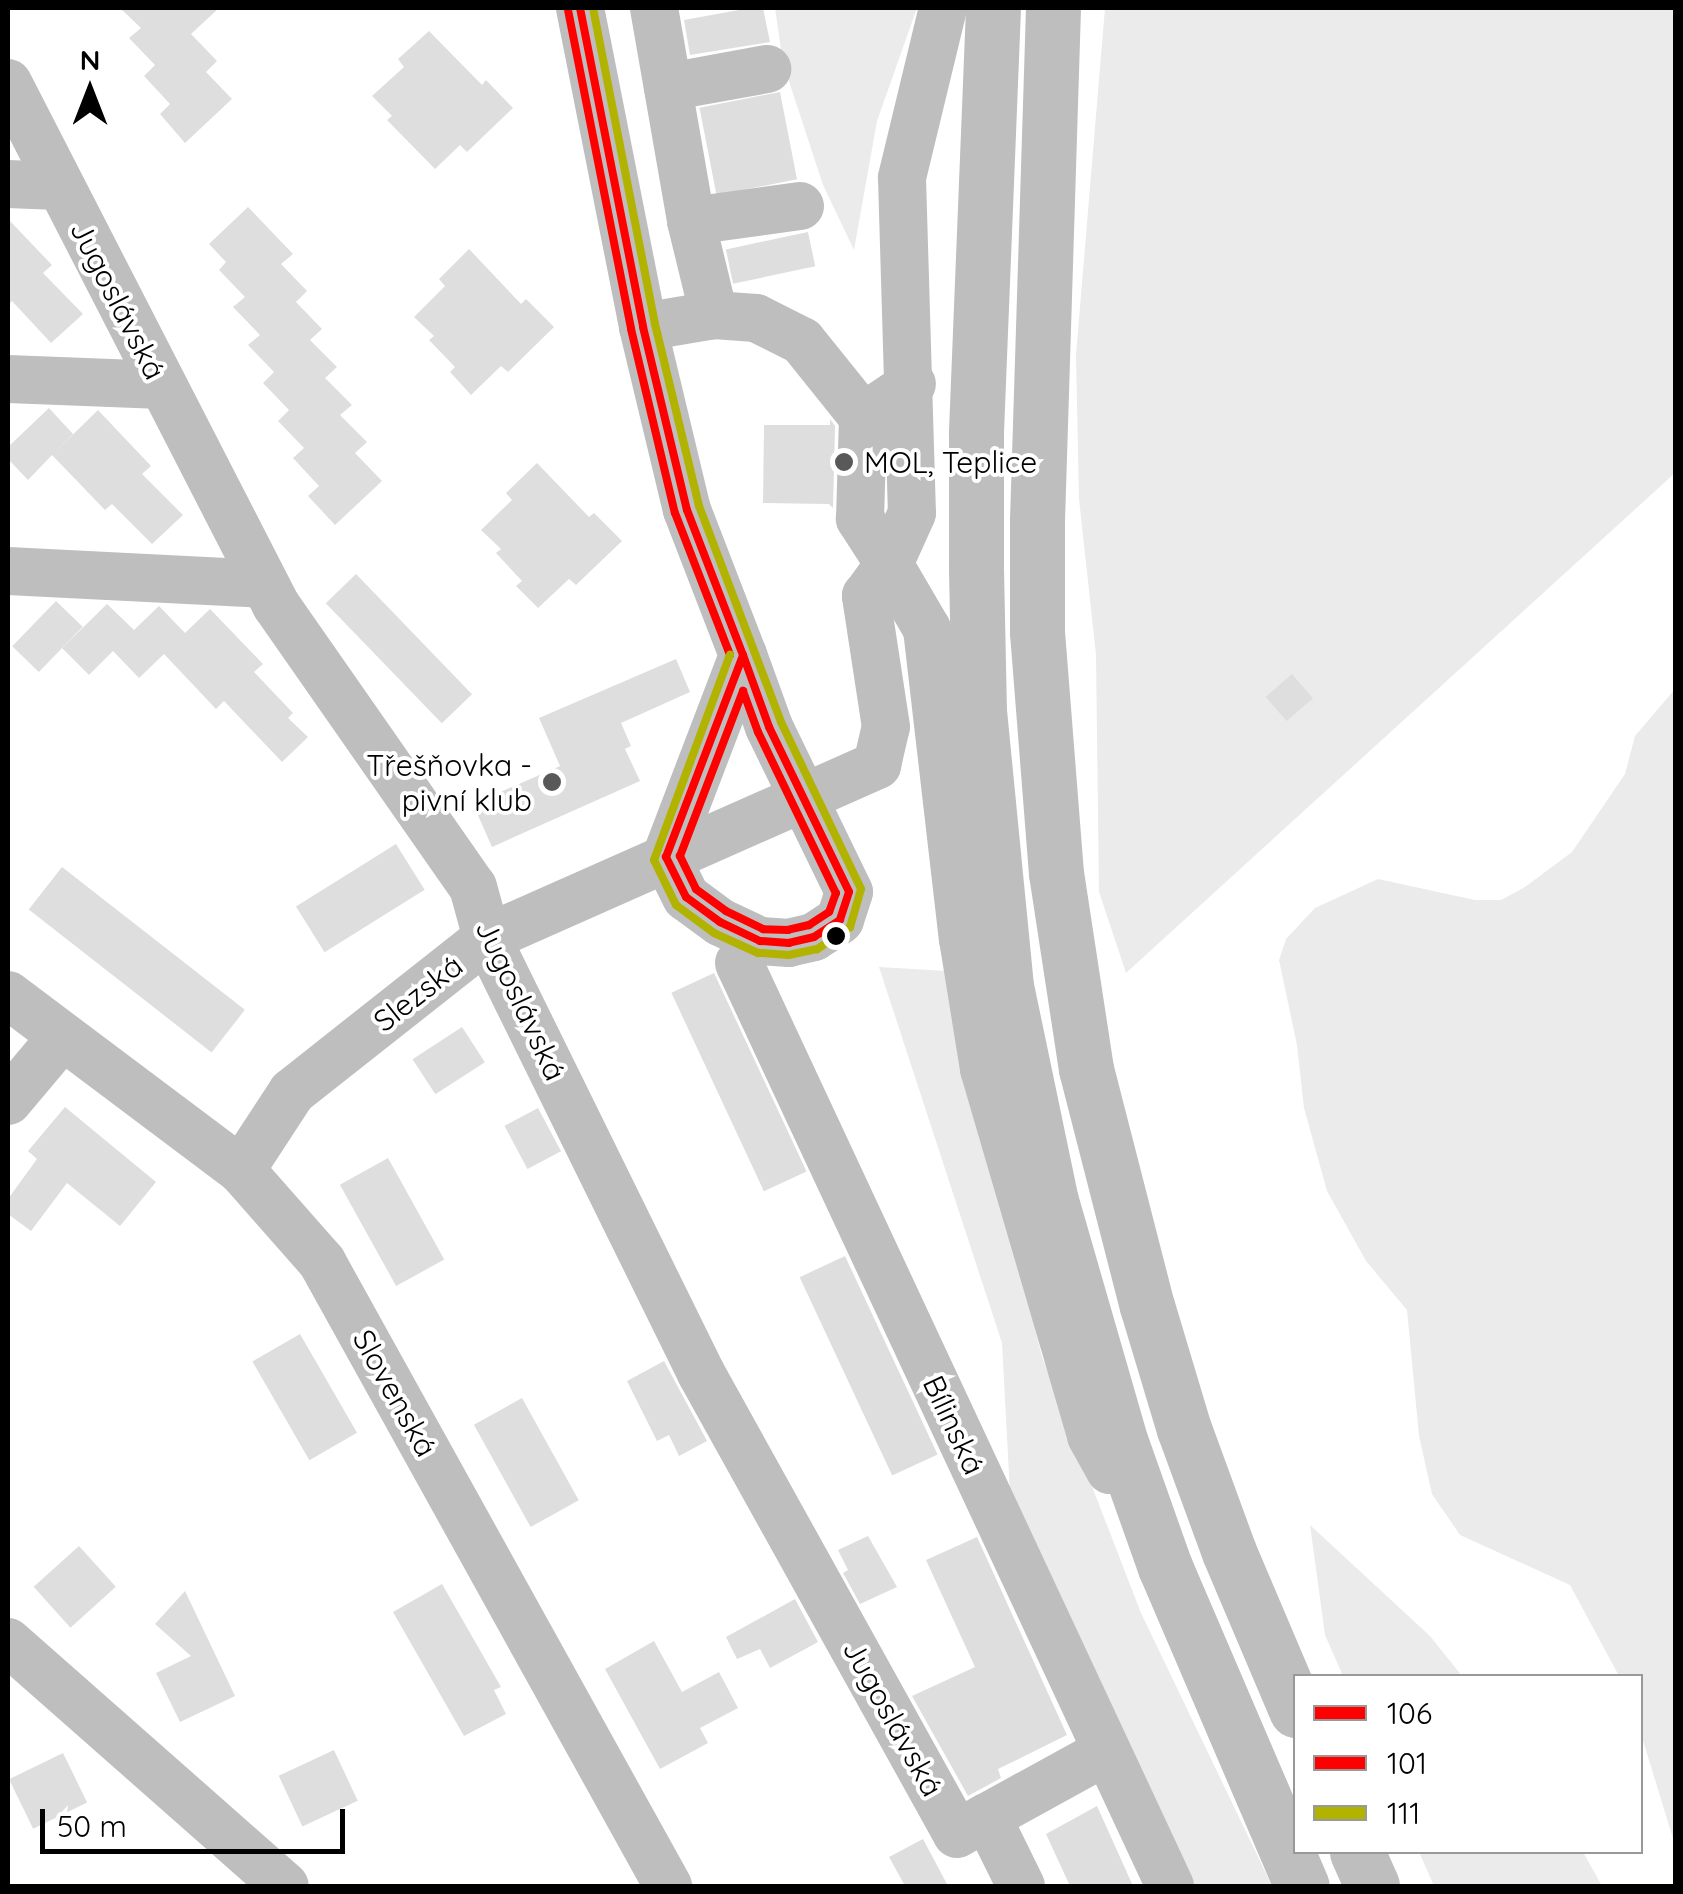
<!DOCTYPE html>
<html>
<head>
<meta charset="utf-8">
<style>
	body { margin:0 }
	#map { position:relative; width:1683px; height:1894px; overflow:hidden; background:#fff; font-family:Quicksand,sans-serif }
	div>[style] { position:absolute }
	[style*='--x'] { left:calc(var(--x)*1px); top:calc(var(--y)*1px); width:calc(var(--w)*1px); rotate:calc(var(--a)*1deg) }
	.green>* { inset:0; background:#ebebeb }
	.building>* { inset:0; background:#dedede; transform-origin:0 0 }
	.minor>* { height:48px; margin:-24px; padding:0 24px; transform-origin:24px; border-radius:24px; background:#bebebe }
	.highway>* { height:55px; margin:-27.5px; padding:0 27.5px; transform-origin:27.5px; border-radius:27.5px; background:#bebebe }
	.bus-1>* { height:8px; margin:-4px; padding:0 4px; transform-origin:4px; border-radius:4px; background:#f00 }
	.bus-2>* { height:8px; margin:-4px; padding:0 4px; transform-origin:4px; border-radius:4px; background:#f00 }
	.bus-3>* { height:8px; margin:-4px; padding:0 4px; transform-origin:4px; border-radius:4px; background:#b2b200 }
	.dots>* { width:28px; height:28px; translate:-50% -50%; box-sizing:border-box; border:5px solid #fff; border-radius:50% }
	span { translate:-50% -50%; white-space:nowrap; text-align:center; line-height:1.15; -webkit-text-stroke:8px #fff; paint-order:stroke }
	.street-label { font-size:30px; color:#000 }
	.poi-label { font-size:30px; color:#000 }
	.left { translate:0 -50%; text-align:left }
	.right { translate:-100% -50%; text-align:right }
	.frame { position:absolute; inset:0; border:10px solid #000; pointer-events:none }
	.legend { position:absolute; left:1293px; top:1674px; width:350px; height:180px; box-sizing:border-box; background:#fff; border:2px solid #999; margin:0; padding:12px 18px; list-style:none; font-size:30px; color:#000 }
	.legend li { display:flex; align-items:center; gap:20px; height:50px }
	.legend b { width:50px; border:2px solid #999 }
	.north { position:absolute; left:40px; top:40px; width:100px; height:100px; -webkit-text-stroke:8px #fff; paint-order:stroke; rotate:0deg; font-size:28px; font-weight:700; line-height:40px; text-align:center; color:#000 }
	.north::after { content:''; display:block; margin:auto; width:35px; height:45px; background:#000; clip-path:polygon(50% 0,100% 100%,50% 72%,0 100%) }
	.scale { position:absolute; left:40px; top:1809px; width:305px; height:45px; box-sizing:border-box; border:5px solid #000; border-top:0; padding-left:12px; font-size:30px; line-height:35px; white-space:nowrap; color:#000; -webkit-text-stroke:8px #fff; paint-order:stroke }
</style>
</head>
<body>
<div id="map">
	<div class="green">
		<div style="clip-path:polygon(775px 8px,917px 8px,877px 121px,854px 250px,823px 185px,783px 63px)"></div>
		<div style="clip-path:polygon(1105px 8px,1675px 8px,1675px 473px,1126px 973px,1099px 892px,1096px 655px,1079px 499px,1076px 355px)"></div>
		<div style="clip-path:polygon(1675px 689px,1675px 1845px,1641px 1734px,1640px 1676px,1619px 1676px,1570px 1585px,1460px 1535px,1432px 1494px,1419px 1436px,1407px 1310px,1366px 1261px,1327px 1191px,1304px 1108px,1297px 1045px,1279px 960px,1286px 939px,1315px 908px,1378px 879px,1475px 900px,1501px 900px,1525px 887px,1572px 852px,1625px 774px,1635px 736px)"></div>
		<div style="clip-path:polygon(879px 967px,947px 971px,1042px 1357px,1141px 1613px,1272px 1886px,1186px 1886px,1011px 1512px,1002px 1343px)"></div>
		<div style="clip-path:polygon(1310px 1525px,1430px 1636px,1462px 1676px,1343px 1676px,1325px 1635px)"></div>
		<div style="clip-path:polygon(1419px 1852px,1583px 1852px,1602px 1886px,1434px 1886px)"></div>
	</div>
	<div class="building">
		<div style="clip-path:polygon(120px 8px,219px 8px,191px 34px,217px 61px,206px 72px,232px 99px,185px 143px,160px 114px,170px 104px,144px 76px,155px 65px,129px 38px,141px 28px)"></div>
		<div style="clip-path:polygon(750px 8px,763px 8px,770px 42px,690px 55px,684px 20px)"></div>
		<div style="clip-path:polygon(429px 31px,482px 85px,486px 80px,513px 108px,467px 152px,460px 145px,435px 169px,387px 120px,392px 116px,372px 96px,404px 67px,398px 59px)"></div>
		<div style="left:780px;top:92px;width:89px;height:82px;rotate:79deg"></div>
		<div style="clip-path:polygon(248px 207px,293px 254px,281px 264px,307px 291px,296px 302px,322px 329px,310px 340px,337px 367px,325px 378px,352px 405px,340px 415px,367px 442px,355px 453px,382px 481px,335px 525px,308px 496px,319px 486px,293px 458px,304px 448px,278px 421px,289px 410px,263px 383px,274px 372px,248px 345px,260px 335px,233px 307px,245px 297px,219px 270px,226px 262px,209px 244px)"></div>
		<div style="clip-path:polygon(8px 219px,52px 265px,43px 273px,83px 314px,51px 343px,12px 301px,8px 305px)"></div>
		<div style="left:808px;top:232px;width:35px;height:84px;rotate:78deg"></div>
		<div style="clip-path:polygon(469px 249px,521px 304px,526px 299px,554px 327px,508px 372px,501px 366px,471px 395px,450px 372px,455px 367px,429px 340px,434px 336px,414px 317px,445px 286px,439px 279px)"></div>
		<div style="clip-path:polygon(49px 408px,73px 434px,53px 454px,98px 410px,151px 466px,142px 474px,183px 515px,152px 544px,112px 504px,105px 510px,52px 455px,28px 480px,8px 459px,8px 447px)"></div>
		<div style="clip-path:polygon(830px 419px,835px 426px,833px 508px,829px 504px,763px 503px,764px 425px,830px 425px)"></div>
		<div style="clip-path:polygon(537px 463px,589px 517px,594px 513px,622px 541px,576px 585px,569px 579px,538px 608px,516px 586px,522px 581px,496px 553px,501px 549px,481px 530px,512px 500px,506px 493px)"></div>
		<div style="left:356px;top:574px;width:167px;height:42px;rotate:46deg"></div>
		<div style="left:56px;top:601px;width:37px;height:63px;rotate:44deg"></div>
		<div style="clip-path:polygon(107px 604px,134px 630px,159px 606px,185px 633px,210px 609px,263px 664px,254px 672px,293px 713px,288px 718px,308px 737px,282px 762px,224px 701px,216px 709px,164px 654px,139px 678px,113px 651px,89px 675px,62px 648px)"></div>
		<div style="clip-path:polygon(676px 659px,690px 692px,621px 723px,631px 746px,625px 749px,640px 781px,492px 847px,473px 804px,560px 766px,539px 718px)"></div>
		<div style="left:1292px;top:674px;width:32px;height:35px;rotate:49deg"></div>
		<div style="left:396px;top:844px;width:54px;height:118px;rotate:58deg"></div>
		<div style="left:62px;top:867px;width:232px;height:54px;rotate:38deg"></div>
		<div style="left:714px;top:973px;width:219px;height:47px;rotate:65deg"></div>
		<div style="left:462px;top:1027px;width:42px;height:59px;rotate:57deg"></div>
		<div style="clip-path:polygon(65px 1107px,156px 1182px,120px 1226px,67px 1183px,31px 1231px,8px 1214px,8px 1199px,37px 1159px,28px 1151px)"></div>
		<div style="left:538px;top:1108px;width:49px;height:38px;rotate:62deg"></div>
		<div style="left:388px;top:1158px;width:116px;height:55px;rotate:61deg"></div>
		<div style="left:845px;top:1256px;width:219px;height:50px;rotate:65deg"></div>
		<div style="left:300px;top:1334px;width:114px;height:55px;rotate:60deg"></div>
		<div style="clip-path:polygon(664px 1361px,707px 1441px,679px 1456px,669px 1435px,657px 1441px,627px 1381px)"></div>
		<div style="left:522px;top:1398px;width:117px;height:55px;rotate:61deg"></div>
		<div style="clip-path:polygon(868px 1536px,897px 1587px,860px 1604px,843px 1573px,848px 1570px,838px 1550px)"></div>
		<div style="clip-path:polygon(977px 1537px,1067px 1735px,998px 1769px,1001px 1778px,968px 1796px,912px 1696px,975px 1667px,926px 1560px)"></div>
		<div style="left:79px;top:1546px;width:55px;height:61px;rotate:48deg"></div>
		<div style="clip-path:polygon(442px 1584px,501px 1687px,494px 1690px,506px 1714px,464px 1736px,393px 1612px)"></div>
		<div style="clip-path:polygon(185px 1591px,235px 1696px,180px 1722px,156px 1673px,191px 1656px,155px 1624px)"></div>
		<div style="clip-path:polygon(795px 1599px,818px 1642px,770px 1668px,760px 1649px,737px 1659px,726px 1637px)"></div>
		<div style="clip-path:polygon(654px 1641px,682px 1692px,719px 1672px,738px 1708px,700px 1728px,708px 1743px,660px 1769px,605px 1669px)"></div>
		<div style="left:334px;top:1750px;width:56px;height:61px;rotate:65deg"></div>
		<div style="left:63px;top:1753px;width:55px;height:60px;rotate:64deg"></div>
		<div style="clip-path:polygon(1097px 1806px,1133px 1886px,1070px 1886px,1046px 1834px)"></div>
		<div style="clip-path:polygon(923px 1839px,948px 1886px,905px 1886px,889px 1857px)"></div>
	</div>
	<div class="minor">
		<div style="--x:580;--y:8;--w:325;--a:78.8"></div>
		<div style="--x:643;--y:327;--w:188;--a:76.5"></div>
		<div style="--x:687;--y:510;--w:155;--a:68.9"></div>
		<div style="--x:743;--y:655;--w:77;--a:70.1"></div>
		<div style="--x:769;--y:727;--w:183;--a:64.1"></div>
		<div style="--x:849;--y:892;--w:29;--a:108"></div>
		<div style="--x:840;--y:920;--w:31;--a:147"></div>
		<div style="--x:814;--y:937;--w:26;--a:167"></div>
		<div style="--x:789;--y:943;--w:29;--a:-176"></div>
		<div style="--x:760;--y:941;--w:44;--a:-154.6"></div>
		<div style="--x:720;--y:922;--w:42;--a:-143.7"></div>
		<div style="--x:686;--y:897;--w:45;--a:-116.6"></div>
		<div style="--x:666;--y:857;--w:216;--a:-69.1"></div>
		<div style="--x:654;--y:8;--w:216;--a:80.1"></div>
		<div style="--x:691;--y:221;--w:97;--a:76.3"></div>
		<div style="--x:943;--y:8;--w:175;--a:103.6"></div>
		<div style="--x:902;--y:178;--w:335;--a:88.3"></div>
		<div style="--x:912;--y:513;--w:56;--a:114.3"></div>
		<div style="--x:889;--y:564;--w:75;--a:59.7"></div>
		<div style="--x:927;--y:629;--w:312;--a:83.4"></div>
		<div style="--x:963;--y:939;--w:132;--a:80.8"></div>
		<div style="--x:984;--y:1069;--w:382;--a:73.7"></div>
		<div style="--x:1091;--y:1436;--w:39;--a:61"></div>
		<div style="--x:8;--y:83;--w:587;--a:62.82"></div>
		<div style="--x:276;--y:605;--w:344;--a:55.1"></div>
		<div style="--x:473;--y:887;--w:53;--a:74.6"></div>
		<div style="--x:487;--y:938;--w:485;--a:63.8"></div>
		<div style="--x:701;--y:1373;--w:527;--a:60.96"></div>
		<div style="--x:957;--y:1834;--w:34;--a:-30"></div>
		<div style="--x:987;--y:1817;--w:77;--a:63.8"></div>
		<div style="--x:668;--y:87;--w:101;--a:-10.3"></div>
		<div style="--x:8;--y:184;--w:51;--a:2.2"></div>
		<div style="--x:691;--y:221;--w:110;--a:-7.8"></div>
		<div style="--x:643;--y:327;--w:72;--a:-9.6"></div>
		<div style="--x:714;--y:315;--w:42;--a:4.1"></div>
		<div style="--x:756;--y:318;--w:51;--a:26.6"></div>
		<div style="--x:802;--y:341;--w:97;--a:51.2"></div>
		<div style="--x:8;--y:379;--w:154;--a:2.2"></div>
		<div style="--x:8;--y:571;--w:256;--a:2.9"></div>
		<div style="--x:739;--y:963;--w:1019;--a:64.97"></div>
		<div style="--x:8;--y:995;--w:291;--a:36.9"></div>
		<div style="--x:241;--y:1170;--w:123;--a:48.6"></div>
		<div style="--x:322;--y:1262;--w:714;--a:60.99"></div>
		<div style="--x:8;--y:1101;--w:82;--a:-49.9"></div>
		<div style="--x:241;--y:1170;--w:93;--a:-56.8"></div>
		<div style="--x:292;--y:1092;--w:248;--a:-38.3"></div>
		<div style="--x:487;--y:938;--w:427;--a:-23.9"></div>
		<div style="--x:877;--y:765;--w:39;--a:-77"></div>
		<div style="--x:886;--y:727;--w:133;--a:-98.7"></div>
		<div style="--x:866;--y:596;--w:39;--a:-54"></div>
		<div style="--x:889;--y:564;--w:54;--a:-122.8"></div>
		<div style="--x:860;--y:519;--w:102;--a:-88.3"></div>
		<div style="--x:863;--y:417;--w:59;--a:-34"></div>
		<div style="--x:8;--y:1642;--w:369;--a:41.4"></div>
		<div style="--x:987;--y:1817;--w:135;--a:-28.8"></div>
	</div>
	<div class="highway">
		<div style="--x:993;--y:8;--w:426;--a:92.3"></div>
		<div style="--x:976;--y:434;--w:135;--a:90"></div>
		<div style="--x:976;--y:569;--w:142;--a:88.8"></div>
		<div style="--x:979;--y:711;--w:276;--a:84.4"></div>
		<div style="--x:1006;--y:986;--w:220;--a:78.2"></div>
		<div style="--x:1051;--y:1201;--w:252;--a:73.9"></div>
		<div style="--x:1121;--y:1443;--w:132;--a:70.5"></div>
		<div style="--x:1165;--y:1567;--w:347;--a:66.8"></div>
		<div style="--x:1053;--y:8;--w:512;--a:91.79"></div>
		<div style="--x:1037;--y:520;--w:112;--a:90"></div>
		<div style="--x:1037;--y:632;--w:242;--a:85.5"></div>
		<div style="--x:1056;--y:873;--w:198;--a:81.3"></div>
		<div style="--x:1086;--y:1069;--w:245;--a:75.6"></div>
		<div style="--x:1147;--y:1306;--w:128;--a:73.3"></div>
		<div style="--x:1184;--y:1429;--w:131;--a:69.9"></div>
		<div style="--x:1229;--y:1552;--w:172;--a:67"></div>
		<div style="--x:1357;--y:1852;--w:37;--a:66"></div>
	</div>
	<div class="bus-1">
		<div style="--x:580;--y:8;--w:325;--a:78.8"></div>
		<div style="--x:643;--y:327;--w:188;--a:76.5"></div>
		<div style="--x:687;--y:510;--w:155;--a:68.9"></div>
		<div style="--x:743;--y:655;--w:77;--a:70.1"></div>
		<div style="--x:769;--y:727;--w:183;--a:64.1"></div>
		<div style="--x:849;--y:892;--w:29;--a:108"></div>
		<div style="--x:840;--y:920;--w:31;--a:147"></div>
		<div style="--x:814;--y:937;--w:26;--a:167"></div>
		<div style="--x:789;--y:943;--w:29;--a:-176"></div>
		<div style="--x:760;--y:941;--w:44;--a:-154.6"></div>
		<div style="--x:720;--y:922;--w:42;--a:-143.7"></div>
		<div style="--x:686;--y:897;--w:45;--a:-116.6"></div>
		<div style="--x:666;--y:857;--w:216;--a:-69.1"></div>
	</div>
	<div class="bus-2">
		<div style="--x:568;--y:10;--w:325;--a:78.8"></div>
		<div style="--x:631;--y:329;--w:189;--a:76.6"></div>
		<div style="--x:675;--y:513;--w:152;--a:68.8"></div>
		<div style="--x:743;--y:691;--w:44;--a:69.9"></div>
		<div style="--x:758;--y:732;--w:179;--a:64.2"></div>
		<div style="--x:836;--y:893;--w:20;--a:110"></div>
		<div style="--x:829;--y:912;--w:24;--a:147"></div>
		<div style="--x:809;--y:925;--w:22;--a:167"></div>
		<div style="--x:788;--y:930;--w:25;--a:-178"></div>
		<div style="--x:763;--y:929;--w:41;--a:-154.1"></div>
		<div style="--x:726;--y:911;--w:37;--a:-144"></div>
		<div style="--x:696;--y:889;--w:37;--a:-116"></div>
		<div style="--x:680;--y:856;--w:177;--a:-69.1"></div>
	</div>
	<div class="bus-3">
		<div style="--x:593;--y:8;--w:322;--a:78.9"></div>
		<div style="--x:655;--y:324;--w:187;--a:76.4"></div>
		<div style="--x:699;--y:506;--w:231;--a:69.2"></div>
		<div style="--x:781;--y:722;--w:185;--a:64.4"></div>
		<div style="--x:861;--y:889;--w:40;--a:106"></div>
		<div style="--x:850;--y:927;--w:40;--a:146"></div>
		<div style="--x:817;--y:949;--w:29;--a:168"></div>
		<div style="--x:789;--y:955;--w:31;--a:-176"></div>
		<div style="--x:758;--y:953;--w:48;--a:-155.6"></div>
		<div style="--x:714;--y:933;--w:47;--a:-143.6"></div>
		<div style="--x:676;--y:905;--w:50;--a:-116.1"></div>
		<div style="--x:654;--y:860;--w:219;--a:-69.7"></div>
	</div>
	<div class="dots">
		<div style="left:844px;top:462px;background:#595959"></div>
		<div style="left:552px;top:782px;background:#595959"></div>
		<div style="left:836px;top:936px;background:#000"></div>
	</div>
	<div class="street-label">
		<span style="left:118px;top:300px;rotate:63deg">Jugoslávská</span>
		<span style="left:418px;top:993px;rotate:-38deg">Slezská</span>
		<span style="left:521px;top:1000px;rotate:65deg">Jugoslávská</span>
		<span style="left:395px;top:1393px;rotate:61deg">Slovenská</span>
		<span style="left:954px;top:1425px;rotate:65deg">Bílinská</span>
		<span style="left:893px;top:1718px;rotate:61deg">Jugoslávská</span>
	</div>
	<div class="poi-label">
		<span class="left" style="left:864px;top:462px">MOL, Teplice</span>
		<span class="right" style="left:532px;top:782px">Třešňovka -<br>pivní klub</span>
	</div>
	<div class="frame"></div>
	<ul class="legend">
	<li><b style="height:12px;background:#f00"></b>106</li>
	<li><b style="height:12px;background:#f00"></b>101</li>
	<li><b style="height:12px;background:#b2b200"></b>111</li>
	</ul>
	<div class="north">N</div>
	<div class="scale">50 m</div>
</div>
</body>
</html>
